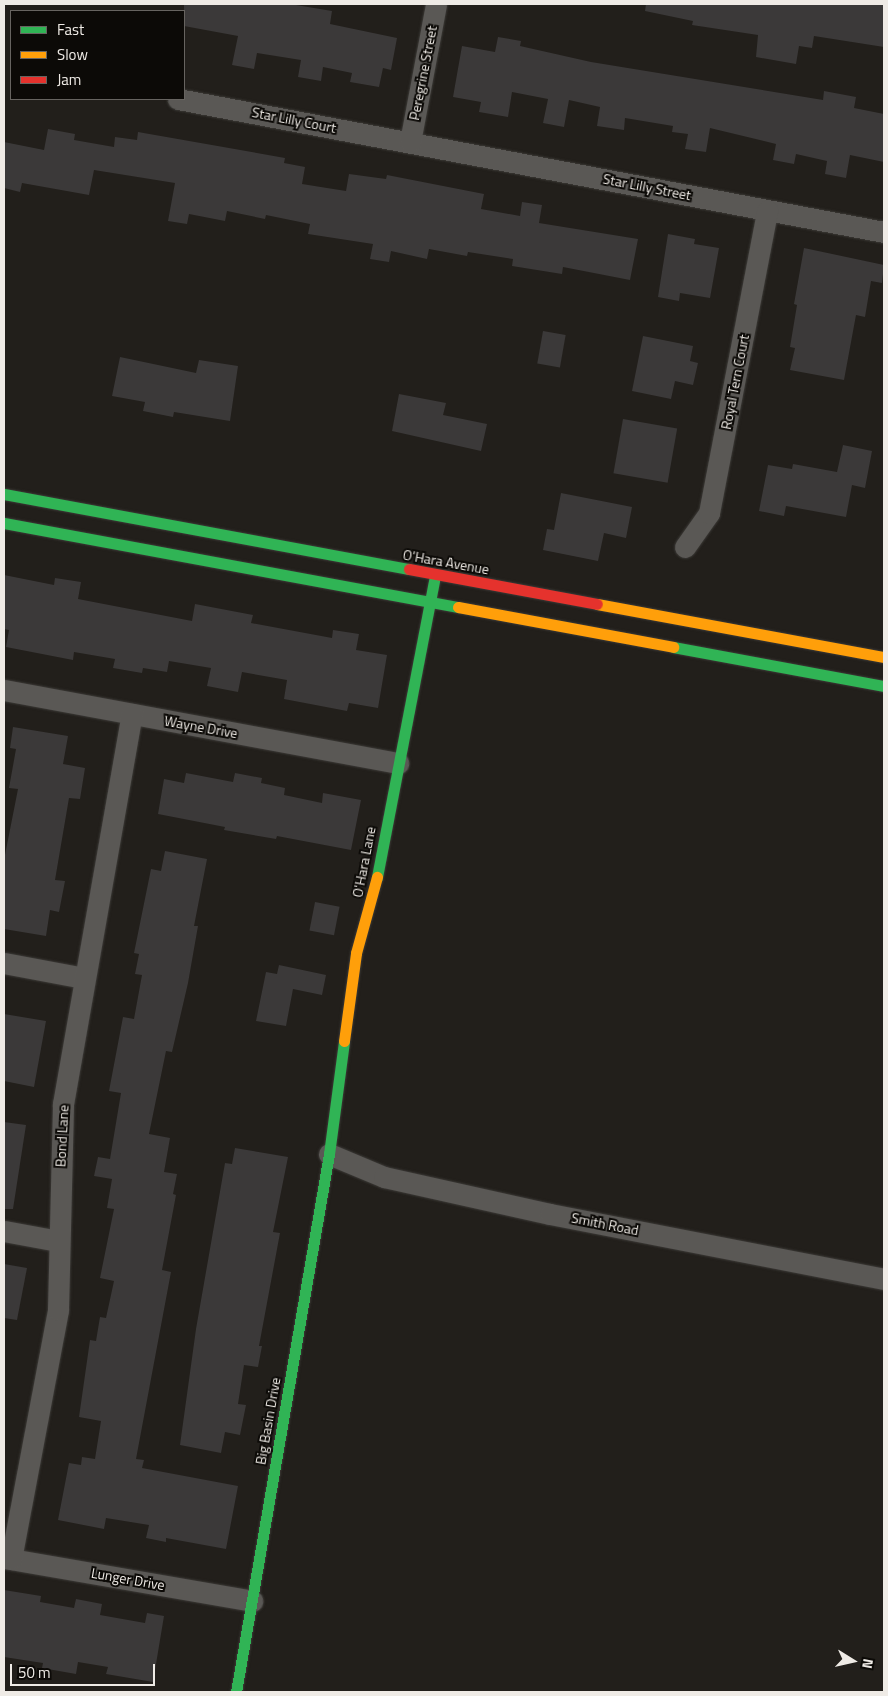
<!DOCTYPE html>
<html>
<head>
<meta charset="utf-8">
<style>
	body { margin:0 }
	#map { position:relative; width:888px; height:1696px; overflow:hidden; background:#221f1b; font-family:"Titillium Web",sans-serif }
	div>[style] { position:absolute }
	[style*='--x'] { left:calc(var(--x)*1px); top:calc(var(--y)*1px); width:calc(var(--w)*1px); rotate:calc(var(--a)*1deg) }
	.building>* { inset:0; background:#3b3939; transform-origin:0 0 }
	.roads { filter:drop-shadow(0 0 1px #3c3a37) drop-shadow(0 0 1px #3c3a37) }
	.street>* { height:21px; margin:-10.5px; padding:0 10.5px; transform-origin:10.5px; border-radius:10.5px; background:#5a5855 }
	.fast>* { height:11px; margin:-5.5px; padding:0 5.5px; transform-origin:5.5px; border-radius:5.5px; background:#30b455 }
	.slow>* { height:11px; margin:-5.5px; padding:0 5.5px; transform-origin:5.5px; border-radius:5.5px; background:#ff9f0a }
	.jam>* { height:11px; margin:-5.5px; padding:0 5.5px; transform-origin:5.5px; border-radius:5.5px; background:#e5322d }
	span { translate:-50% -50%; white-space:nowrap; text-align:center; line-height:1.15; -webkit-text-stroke:4px #0c0a07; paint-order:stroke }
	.street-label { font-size:14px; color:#efebe6 }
	.frame { position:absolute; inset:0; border:5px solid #efebe6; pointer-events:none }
	.legend { position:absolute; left:10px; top:10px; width:175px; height:90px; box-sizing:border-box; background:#0c0a07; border:1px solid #676460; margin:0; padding:6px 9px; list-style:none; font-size:15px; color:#efebe6 }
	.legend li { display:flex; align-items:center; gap:10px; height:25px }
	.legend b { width:25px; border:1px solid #676460 }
	.north { position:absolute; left:828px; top:1636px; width:50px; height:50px; -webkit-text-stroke:4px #0c0a07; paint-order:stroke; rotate:100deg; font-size:14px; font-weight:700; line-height:20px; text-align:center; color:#efebe6 }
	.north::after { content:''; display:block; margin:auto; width:18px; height:22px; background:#efebe6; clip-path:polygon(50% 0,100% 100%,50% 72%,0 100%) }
	.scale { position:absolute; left:10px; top:1664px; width:145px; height:22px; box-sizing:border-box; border:2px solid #efebe6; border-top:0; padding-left:6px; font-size:15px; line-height:18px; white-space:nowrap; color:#efebe6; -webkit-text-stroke:4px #0c0a07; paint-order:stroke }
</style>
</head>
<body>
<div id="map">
	<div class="building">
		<div style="clip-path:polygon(184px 4px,290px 4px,332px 11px,330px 24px,397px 38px,391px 70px,383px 68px,379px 87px,350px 82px,352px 73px,323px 67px,321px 81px,298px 77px,301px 60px,257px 53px,254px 69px,232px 65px,238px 36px,184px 26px)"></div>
		<div style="clip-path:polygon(646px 4px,884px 4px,884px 47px,814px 36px,812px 48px,799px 46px,796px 64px,756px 57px,758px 35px,692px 25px,693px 21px,645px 11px)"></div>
		<div style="clip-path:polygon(498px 37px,521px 41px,520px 46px,591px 62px,823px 100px,824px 91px,856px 97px,854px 108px,884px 114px,884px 162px,850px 155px,846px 178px,825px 174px,827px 161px,796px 154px,794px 164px,773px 160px,776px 144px,710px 128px,706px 152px,685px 149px,688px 134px,672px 132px,673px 126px,625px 118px,624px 130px,597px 126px,600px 107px,569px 100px,564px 127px,543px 123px,548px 99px,512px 92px,508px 117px,479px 112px,481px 102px,453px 97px,462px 46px,495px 52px)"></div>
		<div style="clip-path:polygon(48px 129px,75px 134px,74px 140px,114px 147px,115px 137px,137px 140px,138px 132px,285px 158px,284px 163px,305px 167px,302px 184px,327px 188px,346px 191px,349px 174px,386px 179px,387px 175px,484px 194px,481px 209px,520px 216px,522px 202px,542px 205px,539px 223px,638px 239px,630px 280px,563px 267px,562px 274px,512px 266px,513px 259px,468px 252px,467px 256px,429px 249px,427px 259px,391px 251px,389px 262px,370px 259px,373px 244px,308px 234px,310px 224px,266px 215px,265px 219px,227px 211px,225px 221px,189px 214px,187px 224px,168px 221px,175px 183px,94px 170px,89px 195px,22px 183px,20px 192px,4px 188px,4px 142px,44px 150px)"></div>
		<div style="clip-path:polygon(668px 234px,695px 239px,694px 244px,719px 248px,710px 298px,680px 293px,679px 301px,658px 297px)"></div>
		<div style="clip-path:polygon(804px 248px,884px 265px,882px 283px,871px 281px,865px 317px,856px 315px,844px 380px,790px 370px,795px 348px,790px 347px,797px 305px,794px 304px)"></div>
		<div style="left:543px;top:331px;width:23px;height:33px;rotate:10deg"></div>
		<div style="clip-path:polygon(643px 336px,693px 346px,690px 361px,698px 363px,693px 385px,675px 381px,671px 399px,632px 391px)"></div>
		<div style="clip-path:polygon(120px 357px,196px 373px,199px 360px,238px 366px,230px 421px,174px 412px,173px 417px,143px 411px,145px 402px,112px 396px)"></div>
		<div style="clip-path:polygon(399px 394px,446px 403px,443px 415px,487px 424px,481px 451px,392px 431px)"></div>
		<div style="left:623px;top:419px;width:55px;height:55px;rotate:10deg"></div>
		<div style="clip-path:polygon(843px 445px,872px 451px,865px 488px,852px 485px,846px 517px,786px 506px,784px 516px,759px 511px,768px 465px,792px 469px,793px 464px,837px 472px)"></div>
		<div style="clip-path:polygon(561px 493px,632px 507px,626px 538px,604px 533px,598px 561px,543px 550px,547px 529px,554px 530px)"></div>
		<div style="clip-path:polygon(4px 575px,54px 585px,55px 578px,81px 582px,78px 599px,192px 621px,195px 604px,253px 615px,251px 623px,332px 638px,333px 630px,359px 634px,356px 650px,387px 655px,378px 708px,349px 703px,347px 711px,284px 699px,287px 680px,242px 672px,238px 692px,207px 686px,211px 668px,169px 661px,167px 672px,143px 668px,142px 673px,113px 668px,115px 659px,74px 652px,73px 660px,6px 647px,9px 630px,4px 629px)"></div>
		<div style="clip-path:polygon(13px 727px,68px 736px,63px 764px,85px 768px,80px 799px,69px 798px,55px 880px,65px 881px,59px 912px,50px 910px,46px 936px,4px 929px,4px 860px,18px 789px,9px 788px,16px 749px,10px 748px)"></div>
		<div style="clip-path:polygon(186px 773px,233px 782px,235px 773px,262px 778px,261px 783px,285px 788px,284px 795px,322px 803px,323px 793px,361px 800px,351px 850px,277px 836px,276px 839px,224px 830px,225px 827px,158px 814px,164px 779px,184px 783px)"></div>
		<div style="clip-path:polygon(165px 851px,207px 859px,194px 926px,198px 926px,188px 983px,172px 1052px,166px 1051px,149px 1134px,170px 1138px,164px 1172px,177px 1174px,173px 1194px,176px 1195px,162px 1270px,171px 1272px,136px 1459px,144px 1460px,142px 1468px,238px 1486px,226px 1549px,166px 1538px,166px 1542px,146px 1538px,149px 1525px,106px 1518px,104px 1529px,58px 1520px,69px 1463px,81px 1465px,82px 1457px,95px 1459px,101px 1421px,79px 1417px,90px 1340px,96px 1341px,100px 1317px,106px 1318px,114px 1281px,100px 1278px,114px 1209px,107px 1208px,112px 1179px,94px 1176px,98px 1157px,110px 1159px,121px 1093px,109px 1091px,123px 1017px,134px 1019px,142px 975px,135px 974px,139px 954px,134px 953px,151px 869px,161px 871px)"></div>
		<div style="left:315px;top:902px;width:25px;height:29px;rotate:11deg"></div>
		<div style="clip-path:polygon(279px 965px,326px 975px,322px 995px,293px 989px,286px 1026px,256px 1021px,266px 972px,277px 974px)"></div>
		<div style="clip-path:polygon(4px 1014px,46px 1021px,34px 1087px,4px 1081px)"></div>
		<div style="clip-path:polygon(4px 1122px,26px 1125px,13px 1209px,4px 1209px)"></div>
		<div style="clip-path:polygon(235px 1148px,288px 1157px,273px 1232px,280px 1233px,259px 1346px,262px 1346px,258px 1367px,244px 1365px,238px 1404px,246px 1405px,240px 1435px,225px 1432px,221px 1453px,180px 1445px,196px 1329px,225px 1163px,232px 1164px)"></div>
		<div style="clip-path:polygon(4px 1264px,27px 1268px,17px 1320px,4px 1318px)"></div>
		<div style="clip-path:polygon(4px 1590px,41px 1596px,40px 1602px,74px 1608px,76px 1599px,102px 1604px,100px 1615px,145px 1623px,147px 1613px,164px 1616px,153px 1682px,106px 1674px,108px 1667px,78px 1662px,76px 1674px,42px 1668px,43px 1663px,4px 1657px)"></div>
	</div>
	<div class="roads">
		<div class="street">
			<div style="--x:178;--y:99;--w:718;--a:10.67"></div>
			<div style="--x:410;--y:142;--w:140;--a:-79.3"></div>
			<div style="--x:685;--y:547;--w:42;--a:-54.8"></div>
			<div style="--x:709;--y:513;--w:308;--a:-79.1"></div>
			<div style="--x:4;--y:690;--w:401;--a:10.5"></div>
			<div style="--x:4;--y:963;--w:81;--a:10.6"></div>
			<div style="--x:329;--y:1154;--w:60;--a:22.7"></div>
			<div style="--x:384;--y:1177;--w:170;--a:12.6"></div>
			<div style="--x:550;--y:1214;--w:340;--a:11"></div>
			<div style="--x:4;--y:1231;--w:55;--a:10.5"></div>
			<div style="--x:4;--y:1558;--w:252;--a:9.8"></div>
			<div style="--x:11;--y:1559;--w:253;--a:-79.3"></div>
			<div style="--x:58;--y:1310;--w:206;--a:-88.6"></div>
			<div style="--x:63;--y:1104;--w:396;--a:-80"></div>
		</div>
		<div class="fast">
			<div style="--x:4;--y:494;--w:412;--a:10.5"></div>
			<div style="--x:4;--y:523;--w:462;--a:10.5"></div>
			<div style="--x:673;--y:647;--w:215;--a:10.5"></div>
			<div style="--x:377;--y:877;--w:307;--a:-79.1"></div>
			<div style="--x:236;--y:1692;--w:546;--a:-80.19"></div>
			<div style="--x:329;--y:1154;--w:114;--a:-82.4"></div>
		</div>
		<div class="slow">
			<div style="--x:597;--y:604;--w:292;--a:10.5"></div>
			<div style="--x:458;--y:607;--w:219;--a:10.5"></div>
			<div style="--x:344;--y:1041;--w:89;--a:-82.2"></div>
			<div style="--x:356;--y:953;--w:79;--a:-74.6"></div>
		</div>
		<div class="jam">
			<div style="--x:409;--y:569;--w:191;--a:10.5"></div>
		</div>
	</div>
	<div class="street-label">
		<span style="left:423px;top:73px;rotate:-79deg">Peregrine Street</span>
		<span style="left:294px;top:120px;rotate:11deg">Star Lilly Court</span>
		<span style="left:647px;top:187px;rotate:11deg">Star Lilly Street</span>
		<span style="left:735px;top:382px;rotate:-79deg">Royal Tern Court</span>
		<span style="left:446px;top:562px;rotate:10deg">O'Hara Avenue</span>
		<span style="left:201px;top:727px;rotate:10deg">Wayne Drive</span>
		<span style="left:364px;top:862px;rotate:-79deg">O'Hara Lane</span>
		<span style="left:62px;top:1136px;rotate:-87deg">Bond Lane</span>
		<span style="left:605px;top:1224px;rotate:11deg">Smith Road</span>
		<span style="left:268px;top:1421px;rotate:-80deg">Big Basin Drive</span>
		<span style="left:128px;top:1579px;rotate:10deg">Lunger Drive</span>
	</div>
	<div class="frame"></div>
	<ul class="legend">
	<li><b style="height:6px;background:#30b455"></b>Fast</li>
	<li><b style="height:6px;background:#ff9f0a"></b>Slow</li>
	<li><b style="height:6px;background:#e5322d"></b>Jam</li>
	</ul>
	<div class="north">N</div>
	<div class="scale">50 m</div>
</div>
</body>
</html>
